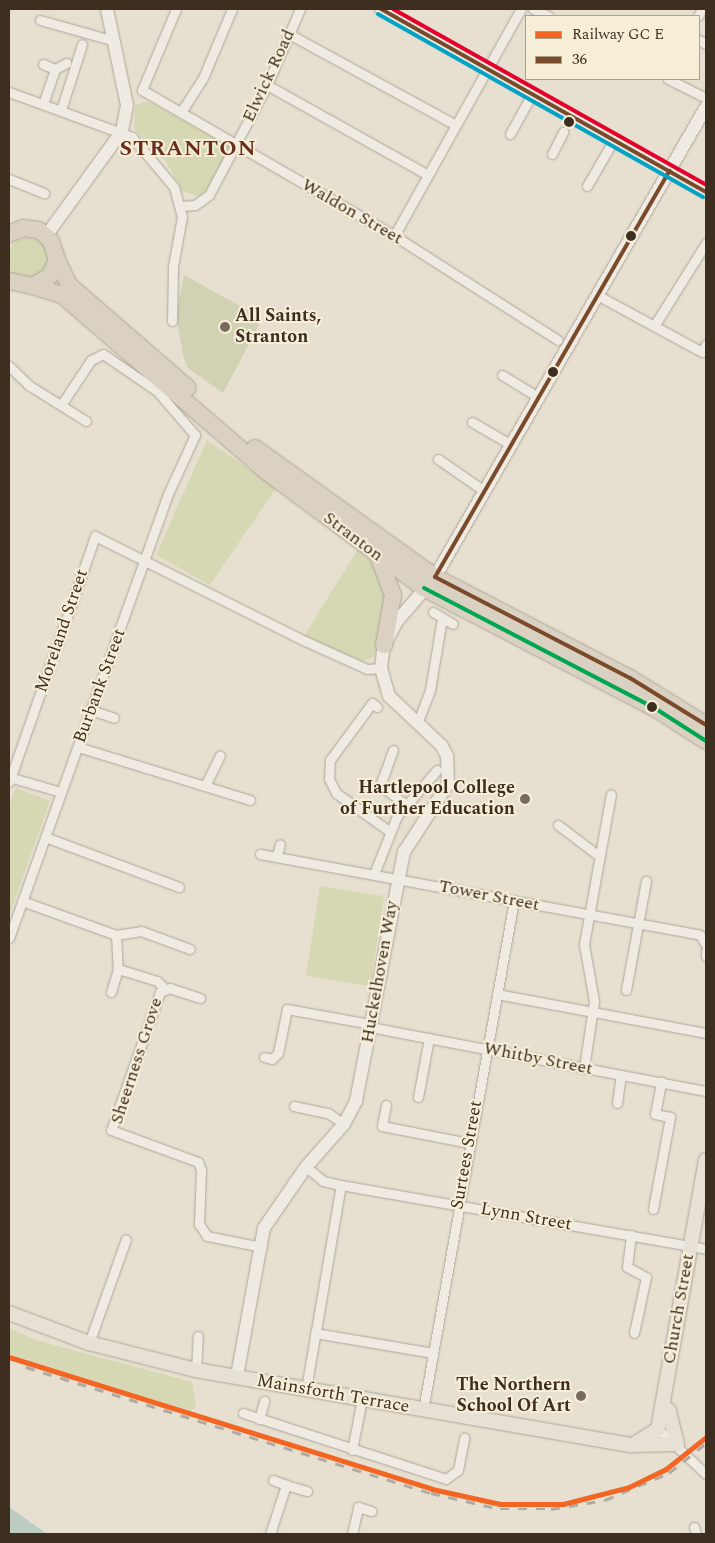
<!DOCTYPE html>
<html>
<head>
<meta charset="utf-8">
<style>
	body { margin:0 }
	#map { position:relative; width:715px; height:1543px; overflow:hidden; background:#e7e0d1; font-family:Spectral,serif }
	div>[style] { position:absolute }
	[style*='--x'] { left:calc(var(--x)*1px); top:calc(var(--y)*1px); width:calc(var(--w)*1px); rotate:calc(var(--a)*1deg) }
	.green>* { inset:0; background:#d6d7b3; transform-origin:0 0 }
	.round { border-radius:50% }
	.cemetery>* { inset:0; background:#d1d1b3 }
	.water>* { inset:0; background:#bcccc2 }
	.roads { filter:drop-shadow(0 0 1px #ada599) drop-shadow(0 0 1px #ada599) }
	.street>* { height:9px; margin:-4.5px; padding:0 4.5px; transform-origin:4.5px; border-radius:4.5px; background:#efebe3 }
	.secondary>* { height:12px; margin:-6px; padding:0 6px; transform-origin:6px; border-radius:6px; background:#efebe3 }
	.primary>* { height:14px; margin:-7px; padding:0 7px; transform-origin:7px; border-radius:7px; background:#e6e1d4 }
	.highway>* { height:16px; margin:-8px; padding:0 8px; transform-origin:8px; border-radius:8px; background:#dad1c2 }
	.rail>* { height:2.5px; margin-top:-1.25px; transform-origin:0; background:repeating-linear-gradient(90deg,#afaaa2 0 9px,transparent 0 18px) }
	.bus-1>* { height:4px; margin:-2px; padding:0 2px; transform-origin:2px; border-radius:2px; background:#7a4b2a }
	.bus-2>* { height:4px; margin:-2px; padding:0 2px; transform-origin:2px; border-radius:2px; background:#03a3c5 }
	.bus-3>* { height:4px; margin:-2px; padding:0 2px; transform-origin:2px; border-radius:2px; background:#e4002b }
	.bus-4>* { height:4px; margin:-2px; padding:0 2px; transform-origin:2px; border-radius:2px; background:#00a651 }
	.rail-1>* { height:5px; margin:-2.5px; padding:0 2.5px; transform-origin:2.5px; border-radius:2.5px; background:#f26522 }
	.dots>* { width:14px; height:14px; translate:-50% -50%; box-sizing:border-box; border:2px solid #f7eed8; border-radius:50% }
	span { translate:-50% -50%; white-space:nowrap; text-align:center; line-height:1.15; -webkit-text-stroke:4px #f7eed8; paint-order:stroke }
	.street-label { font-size:18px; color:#3d2e20 }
	.poi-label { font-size:18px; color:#3d2e20; font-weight:700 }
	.left { translate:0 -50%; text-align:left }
	.right { translate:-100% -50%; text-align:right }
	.district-label { font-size:22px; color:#6b2e1e; font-weight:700; letter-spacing:1px }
	.frame { position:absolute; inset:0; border:10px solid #3d2e20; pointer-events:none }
	.legend { position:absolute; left:525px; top:15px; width:175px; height:65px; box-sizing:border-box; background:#f7eed8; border:1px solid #ada18e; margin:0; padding:6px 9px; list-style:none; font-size:15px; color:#3d2e20 }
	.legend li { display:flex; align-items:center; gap:10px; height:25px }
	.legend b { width:25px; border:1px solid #ada18e }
</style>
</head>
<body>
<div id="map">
	<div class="green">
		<div style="clip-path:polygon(147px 101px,230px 146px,203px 197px,182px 191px,167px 163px,134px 129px,135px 105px)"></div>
		<div class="round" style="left:7px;top:238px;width:42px;height:42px"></div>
		<div style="clip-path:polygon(207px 440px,276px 488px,210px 585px,156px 555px)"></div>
		<div style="clip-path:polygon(358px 549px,376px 561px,387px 606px,374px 657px,362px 661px,304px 636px)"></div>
		<div style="clip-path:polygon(16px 788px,50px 801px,9px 916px,9px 805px)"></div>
		<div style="left:320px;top:886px;width:65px;height:91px;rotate:9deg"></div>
		<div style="clip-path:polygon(9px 1328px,39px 1341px,192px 1382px,196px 1406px,191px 1411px,9px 1354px)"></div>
	</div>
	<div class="cemetery">
		<div style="clip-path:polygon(184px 275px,249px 311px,259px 325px,223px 393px,188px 368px,183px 355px,176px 315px)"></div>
	</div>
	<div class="water">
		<div style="clip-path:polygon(9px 1507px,47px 1534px,9px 1534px)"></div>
	</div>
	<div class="roads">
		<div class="street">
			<div style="--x:176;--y:9;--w:88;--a:112.8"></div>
			<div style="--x:142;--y:90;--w:286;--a:30"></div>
			<div style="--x:390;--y:233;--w:199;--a:32.5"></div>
			<div style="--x:533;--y:9;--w:17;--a:25"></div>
			<div style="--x:698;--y:16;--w:8;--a:-60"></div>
			<div style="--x:40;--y:20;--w:74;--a:15.7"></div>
			<div style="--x:289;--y:34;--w:190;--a:28.6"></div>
			<div style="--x:699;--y:40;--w:8;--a:30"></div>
			<div style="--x:43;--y:64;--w:13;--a:23"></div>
			<div style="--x:55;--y:69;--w:13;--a:-27"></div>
			<div style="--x:668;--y:79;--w:42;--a:26.6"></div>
			<div style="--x:267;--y:85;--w:184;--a:29.2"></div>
			<div style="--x:9;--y:92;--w:131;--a:20.1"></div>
			<div style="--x:132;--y:137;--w:65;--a:50"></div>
			<div style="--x:174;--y:187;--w:31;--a:75"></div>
			<div style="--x:182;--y:217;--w:50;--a:100.4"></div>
			<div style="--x:173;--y:266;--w:55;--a:91"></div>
			<div style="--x:43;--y:104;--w:37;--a:-71"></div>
			<div style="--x:61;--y:110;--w:69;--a:-72.3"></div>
			<div style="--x:181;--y:112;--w:40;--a:-57.1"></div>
			<div style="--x:203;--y:78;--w:75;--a:-67.2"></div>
			<div style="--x:510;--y:134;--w:46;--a:-61.2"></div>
			<div style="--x:552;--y:154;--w:25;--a:-63"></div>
			<div style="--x:9;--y:179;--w:38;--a:22"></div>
			<div style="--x:587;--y:186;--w:52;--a:-60"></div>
			<div style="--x:181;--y:206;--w:14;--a:-4"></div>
			<div style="--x:195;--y:205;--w:17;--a:-36"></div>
			<div style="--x:209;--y:195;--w:124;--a:-62.2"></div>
			<div style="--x:267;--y:85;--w:83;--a:-66.5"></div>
			<div style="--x:394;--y:236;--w:260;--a:-60.8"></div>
			<div style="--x:597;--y:295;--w:119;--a:28.5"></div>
			<div style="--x:702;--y:352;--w:9;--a:-63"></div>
			<div style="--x:654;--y:326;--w:98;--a:-57.9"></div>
			<div style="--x:9;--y:366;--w:29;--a:44"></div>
			<div style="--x:30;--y:386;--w:66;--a:32"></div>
			<div style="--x:502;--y:375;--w:42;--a:31.4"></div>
			<div style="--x:472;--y:422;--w:44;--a:30.1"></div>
			<div style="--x:438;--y:459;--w:55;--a:34.6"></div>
			<div style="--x:433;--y:612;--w:23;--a:31"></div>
			<div style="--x:377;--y:707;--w:6;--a:-141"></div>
			<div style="--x:372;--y:703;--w:71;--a:126.4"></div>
			<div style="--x:330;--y:760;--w:19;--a:93"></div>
			<div style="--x:329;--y:779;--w:16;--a:63"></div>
			<div style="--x:336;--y:793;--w:65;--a:35.6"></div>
			<div style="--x:91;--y:710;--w:24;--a:19"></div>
			<div style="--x:417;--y:724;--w:36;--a:-69"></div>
			<div style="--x:430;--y:690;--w:73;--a:-80.5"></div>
			<div style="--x:78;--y:747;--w:180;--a:17.1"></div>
			<div style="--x:393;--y:750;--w:37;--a:110"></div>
			<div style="--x:380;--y:785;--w:35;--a:37"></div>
			<div style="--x:9;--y:777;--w:54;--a:16.1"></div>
			<div style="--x:9;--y:782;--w:261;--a:-70.7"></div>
			<div style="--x:95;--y:536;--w:235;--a:26.6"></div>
			<div style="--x:305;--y:641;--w:68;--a:24.3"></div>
			<div style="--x:367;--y:669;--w:14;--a:-4"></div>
			<div style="--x:205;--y:786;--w:34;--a:-64"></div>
			<div style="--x:558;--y:825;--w:51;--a:37.1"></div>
			<div style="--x:45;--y:837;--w:143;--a:20.5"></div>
			<div style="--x:260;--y:854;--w:447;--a:10.4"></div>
			<div style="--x:700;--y:935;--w:12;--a:59"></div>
			<div style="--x:277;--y:856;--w:12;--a:-76"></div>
			<div style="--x:374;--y:874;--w:62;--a:-68.4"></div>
			<div style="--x:397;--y:816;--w:61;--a:-49"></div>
			<div style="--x:22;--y:901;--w:100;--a:19.9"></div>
			<div style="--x:116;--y:935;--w:34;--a:87"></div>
			<div style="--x:118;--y:969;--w:24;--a:107"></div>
			<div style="--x:116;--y:935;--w:25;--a:-9"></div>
			<div style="--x:141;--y:931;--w:52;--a:20.2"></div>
			<div style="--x:9;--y:938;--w:472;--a:-70.3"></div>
			<div style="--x:168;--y:494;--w:65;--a:-65.4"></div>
			<div style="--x:195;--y:435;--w:58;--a:-130.8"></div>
			<div style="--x:157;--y:391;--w:65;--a:-145.6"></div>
			<div style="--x:103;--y:354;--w:13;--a:153"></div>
			<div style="--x:91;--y:360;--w:54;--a:123.7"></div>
			<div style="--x:706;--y:951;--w:5;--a:90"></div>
			<div style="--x:118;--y:969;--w:41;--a:17.1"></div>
			<div style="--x:157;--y:981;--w:11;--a:45"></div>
			<div style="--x:626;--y:990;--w:111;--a:-79.6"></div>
			<div style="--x:497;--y:994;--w:213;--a:10.6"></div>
			<div style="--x:200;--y:998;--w:32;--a:-162"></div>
			<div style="--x:170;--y:988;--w:11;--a:158"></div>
			<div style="--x:160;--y:992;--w:146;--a:109.5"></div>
			<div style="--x:111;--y:1130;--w:93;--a:20.2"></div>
			<div style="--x:198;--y:1162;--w:9;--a:69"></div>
			<div style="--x:201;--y:1170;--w:54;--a:92.1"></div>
			<div style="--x:199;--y:1224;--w:14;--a:56"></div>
			<div style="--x:207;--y:1236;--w:56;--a:11.3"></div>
			<div style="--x:370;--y:1027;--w:342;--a:10.8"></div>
			<div style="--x:264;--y:1057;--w:8;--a:14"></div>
			<div style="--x:272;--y:1059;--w:8;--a:-45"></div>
			<div style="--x:278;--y:1053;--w:45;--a:-78.4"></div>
			<div style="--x:287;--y:1009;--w:84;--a:10.2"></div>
			<div style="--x:584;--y:1068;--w:68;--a:-81.5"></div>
			<div style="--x:594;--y:1001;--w:58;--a:-100"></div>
			<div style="--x:584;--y:944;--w:152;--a:-79.8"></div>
			<div style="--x:418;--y:1097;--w:60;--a:-79.4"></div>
			<div style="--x:617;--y:1103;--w:28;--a:-82"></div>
			<div style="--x:386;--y:1105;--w:21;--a:101"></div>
			<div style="--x:382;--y:1126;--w:89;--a:11.1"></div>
			<div style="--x:294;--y:1106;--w:35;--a:12"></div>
			<div style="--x:328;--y:1113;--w:19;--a:35"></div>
			<div style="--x:306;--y:1167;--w:22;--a:39"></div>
			<div style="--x:323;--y:1181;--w:18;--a:13"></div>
			<div style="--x:341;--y:1185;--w:371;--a:9.9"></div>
			<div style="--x:653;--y:1209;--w:94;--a:-79.5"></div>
			<div style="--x:670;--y:1117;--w:15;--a:-169"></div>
			<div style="--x:655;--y:1114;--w:33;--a:-79"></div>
			<div style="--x:631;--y:1235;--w:32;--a:97"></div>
			<div style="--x:627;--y:1267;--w:21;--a:28"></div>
			<div style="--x:646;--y:1277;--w:57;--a:102.1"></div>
			<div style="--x:315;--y:1333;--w:120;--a:9.6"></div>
			<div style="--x:89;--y:1343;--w:110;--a:-70.4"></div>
			<div style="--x:196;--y:1370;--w:34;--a:-87"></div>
			<div style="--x:306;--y:1389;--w:207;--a:-80.3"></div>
			<div style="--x:423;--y:1410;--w:518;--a:-79.88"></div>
			<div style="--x:243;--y:1413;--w:213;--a:18"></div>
			<div style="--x:446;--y:1479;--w:15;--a:-37"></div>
			<div style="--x:458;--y:1470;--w:33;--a:-79"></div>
			<div style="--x:259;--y:1419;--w:19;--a:-74"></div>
			<div style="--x:658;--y:1429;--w:66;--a:43.2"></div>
			<div style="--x:352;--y:1450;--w:52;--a:-78.9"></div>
			<div style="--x:273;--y:1480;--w:14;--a:21"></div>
			<div style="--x:694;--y:1527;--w:7;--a:74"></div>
			<div style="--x:270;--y:1534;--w:52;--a:-71.9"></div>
			<div style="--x:286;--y:1485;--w:22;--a:16"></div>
			<div style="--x:352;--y:1534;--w:28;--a:-77"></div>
			<div style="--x:358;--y:1507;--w:14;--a:17"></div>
		</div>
		<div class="secondary">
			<div style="--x:381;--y:9;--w:373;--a:29.4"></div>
			<div style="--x:46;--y:236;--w:130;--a:-54.1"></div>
			<div style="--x:122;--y:131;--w:26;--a:-79"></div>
			<div style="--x:127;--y:105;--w:98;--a:-101.8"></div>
			<div style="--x:237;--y:1376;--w:150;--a:-79.7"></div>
			<div style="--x:264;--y:1228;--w:74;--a:-55.5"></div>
			<div style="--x:306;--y:1167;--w:57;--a:-48.5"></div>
			<div style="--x:344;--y:1124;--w:26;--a:-62"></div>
			<div style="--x:356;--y:1101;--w:254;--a:-79.1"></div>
			<div style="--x:404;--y:852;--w:81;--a:-57.1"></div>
			<div style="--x:448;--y:784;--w:28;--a:-92"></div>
			<div style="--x:447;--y:756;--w:11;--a:-117"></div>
			<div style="--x:442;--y:746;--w:73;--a:-136.7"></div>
			<div style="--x:389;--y:696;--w:29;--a:-106"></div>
			<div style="--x:381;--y:668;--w:23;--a:-83"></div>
			<div style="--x:384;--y:645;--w:29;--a:-61"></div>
			<div style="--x:398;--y:620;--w:57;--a:-49.3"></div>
			<div style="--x:435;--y:577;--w:543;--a:-60.03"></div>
		</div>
		<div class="primary">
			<div style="--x:9;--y:1313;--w:85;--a:20.6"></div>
			<div style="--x:89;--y:1343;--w:110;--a:14.2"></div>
			<div style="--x:196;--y:1370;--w:442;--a:9.8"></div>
			<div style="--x:632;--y:1445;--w:45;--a:-1.3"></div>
			<div style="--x:677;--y:1444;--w:34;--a:-104"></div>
			<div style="--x:669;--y:1411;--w:8;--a:-135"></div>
			<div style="--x:636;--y:1443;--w:26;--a:-32"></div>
			<div style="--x:658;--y:1429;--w:273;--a:-79.9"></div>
		</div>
		<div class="highway">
			<div style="--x:9;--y:234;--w:15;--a:-23"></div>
			<div style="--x:23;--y:228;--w:16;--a:7"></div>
			<div style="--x:39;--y:230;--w:16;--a:43"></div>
			<div style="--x:51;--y:241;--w:20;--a:72"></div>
			<div style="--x:57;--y:260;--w:17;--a:114"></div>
			<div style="--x:50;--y:276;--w:20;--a:150"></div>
			<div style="--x:33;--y:286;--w:25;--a:-168"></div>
			<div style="--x:57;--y:260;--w:28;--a:64"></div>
			<div style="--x:69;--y:285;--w:157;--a:40.9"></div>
			<div style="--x:33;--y:286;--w:30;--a:17"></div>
			<div style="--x:62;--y:295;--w:271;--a:40.8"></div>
			<div style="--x:267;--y:472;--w:195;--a:36.5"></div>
			<div style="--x:424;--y:588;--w:258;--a:27.5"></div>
			<div style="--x:653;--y:707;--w:63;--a:32.7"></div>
			<div style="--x:255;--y:448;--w:221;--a:35.6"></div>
			<div style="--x:435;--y:577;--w:220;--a:27.4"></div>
			<div style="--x:630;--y:678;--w:89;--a:31.7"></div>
			<div style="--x:378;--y:556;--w:42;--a:69"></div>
			<div style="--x:393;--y:595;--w:51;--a:100.2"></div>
		</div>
	</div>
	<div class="rail">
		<div style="--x:26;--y:1367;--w:424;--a:17.3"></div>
		<div style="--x:431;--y:1493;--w:71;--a:13.1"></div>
		<div style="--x:500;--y:1509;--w:51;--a:0"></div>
		<div style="--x:551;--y:1509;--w:55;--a:-9.5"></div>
		<div style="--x:605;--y:1500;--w:69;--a:-22.9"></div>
		<div style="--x:669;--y:1473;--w:48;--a:-39"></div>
	</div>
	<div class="bus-1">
		<div style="--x:381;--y:9;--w:373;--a:29.4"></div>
		<div style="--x:435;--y:577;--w:469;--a:-60"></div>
		<div style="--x:435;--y:577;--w:220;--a:27.4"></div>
		<div style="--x:630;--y:678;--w:89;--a:31.7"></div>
	</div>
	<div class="bus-2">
		<div style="--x:378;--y:14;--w:373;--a:29.4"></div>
	</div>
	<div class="bus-3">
		<div style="--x:393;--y:9;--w:359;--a:29.3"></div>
	</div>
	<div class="bus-4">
		<div style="--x:424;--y:588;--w:258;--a:27.5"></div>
		<div style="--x:653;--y:707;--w:63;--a:32.7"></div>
	</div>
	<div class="rail-1">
		<div style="--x:9;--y:1357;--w:443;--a:17.3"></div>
		<div style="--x:432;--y:1489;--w:70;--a:12.4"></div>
		<div style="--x:500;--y:1504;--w:63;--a:0"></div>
		<div style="--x:563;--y:1504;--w:68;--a:-14.4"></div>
		<div style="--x:629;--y:1487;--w:41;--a:-25.9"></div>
		<div style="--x:666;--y:1469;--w:51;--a:-38.7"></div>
	</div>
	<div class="dots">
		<div style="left:569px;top:122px;background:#3d2e20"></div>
		<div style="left:631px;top:236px;background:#3d2e20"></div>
		<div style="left:225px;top:327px;background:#786c5e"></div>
		<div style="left:553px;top:372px;background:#3d2e20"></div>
		<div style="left:652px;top:707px;background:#3d2e20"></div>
		<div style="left:525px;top:799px;background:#786c5e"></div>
		<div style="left:581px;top:1396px;background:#786c5e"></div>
	</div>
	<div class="street-label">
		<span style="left:269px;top:76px;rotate:-65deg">Elwick Road</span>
		<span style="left:352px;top:212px;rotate:30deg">Waldon Street</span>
		<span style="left:353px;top:537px;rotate:37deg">Stranton</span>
		<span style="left:62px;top:631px;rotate:-71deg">Moreland Street</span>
		<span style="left:100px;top:686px;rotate:-70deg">Burbank Street</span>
		<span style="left:489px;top:896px;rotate:11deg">Tower Street</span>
		<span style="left:380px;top:972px;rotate:-80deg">Huckelhoven Way</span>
		<span style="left:538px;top:1059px;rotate:11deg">Whitby Street</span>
		<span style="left:137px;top:1061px;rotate:-72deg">Sheerness Grove</span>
		<span style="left:467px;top:1155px;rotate:-80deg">Surtees Street</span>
		<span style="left:526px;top:1217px;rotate:10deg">Lynn Street</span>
		<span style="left:679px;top:1309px;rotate:-80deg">Church Street</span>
		<span style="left:333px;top:1394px;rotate:10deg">Mainsforth Terrace</span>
	</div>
	<div class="poi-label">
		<span class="left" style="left:235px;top:327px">All Saints,<br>Stranton</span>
		<span class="right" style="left:515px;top:799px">Hartlepool College<br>of Further Education</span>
		<span class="right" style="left:571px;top:1396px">The Northern<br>School Of Art</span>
	</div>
	<div class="district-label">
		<span style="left:188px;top:149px">STRANTON</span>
	</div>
	<div class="frame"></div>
	<ul class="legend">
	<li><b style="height:6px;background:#f26522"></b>Railway GC E</li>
	<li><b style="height:6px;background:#7a4b2a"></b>36</li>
	</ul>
</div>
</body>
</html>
